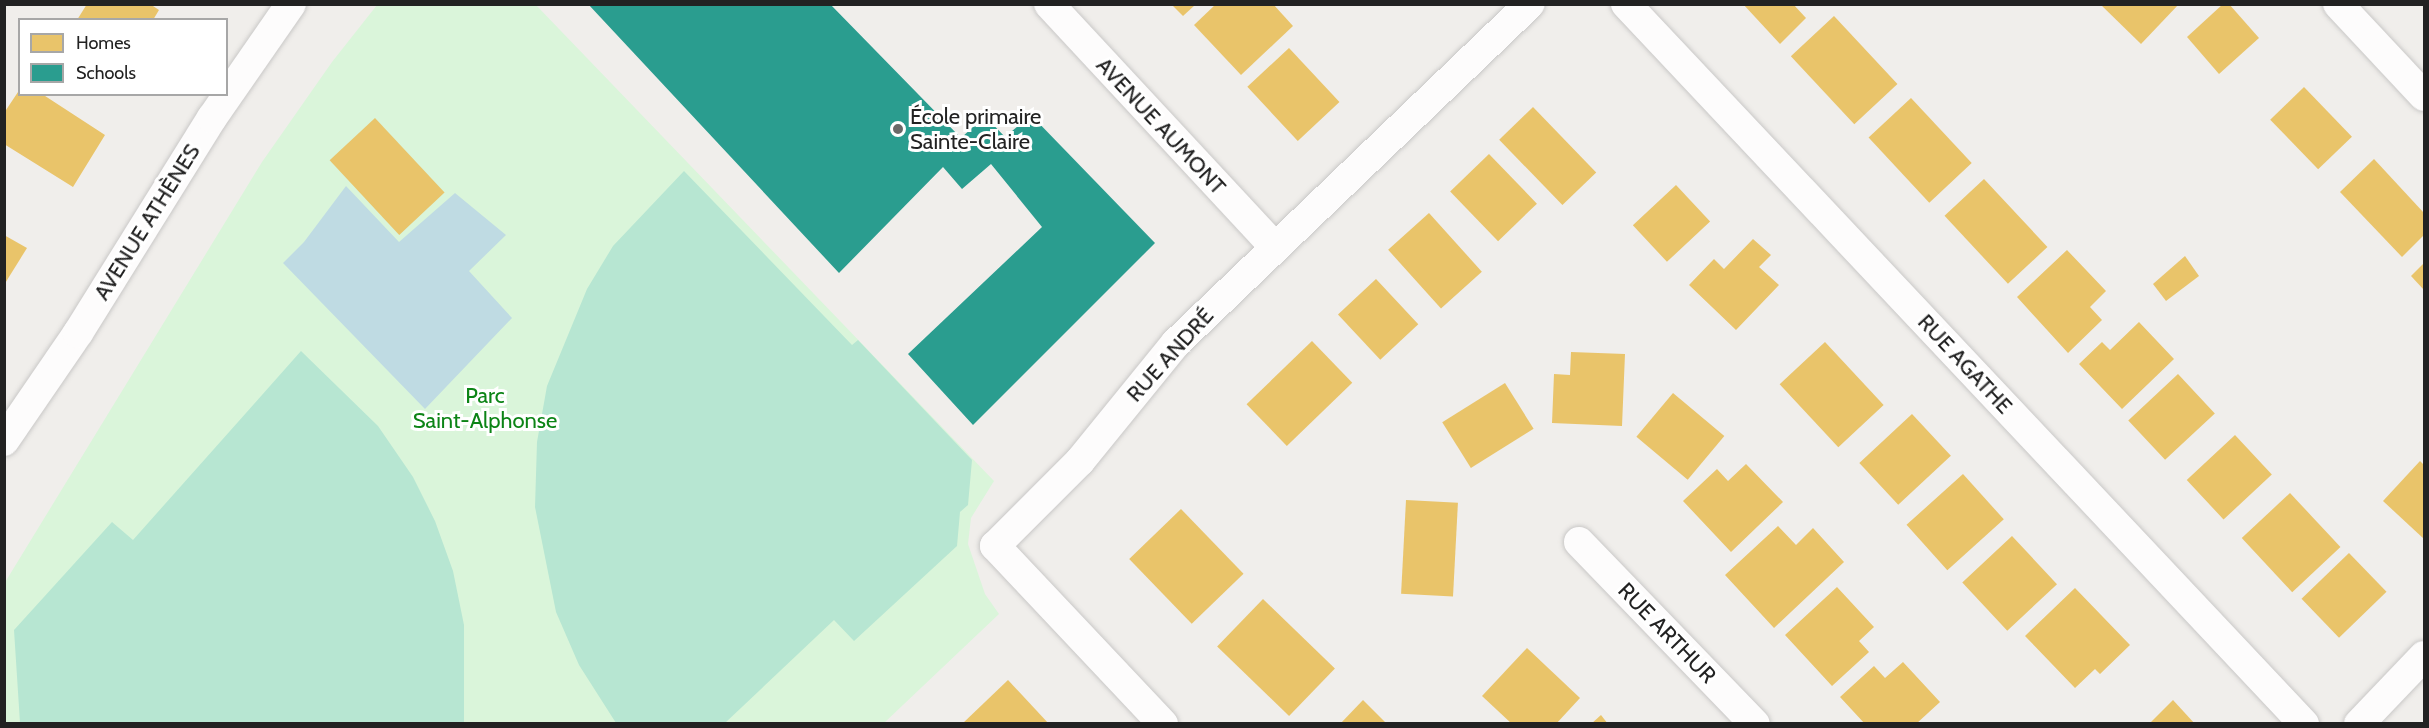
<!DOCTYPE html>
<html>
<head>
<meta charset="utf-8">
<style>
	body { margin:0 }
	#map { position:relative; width:2429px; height:728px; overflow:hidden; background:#f0eeeb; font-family:Cabin,sans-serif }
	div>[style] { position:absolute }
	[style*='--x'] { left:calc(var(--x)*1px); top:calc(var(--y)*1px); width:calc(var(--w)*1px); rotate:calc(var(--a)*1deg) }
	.park>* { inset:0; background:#daf5da }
	.pitch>* { inset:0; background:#b7e6d2 }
	.water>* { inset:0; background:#bfdbe3 }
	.homes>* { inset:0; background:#e9c46a; transform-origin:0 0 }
	.schools>* { inset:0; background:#2a9d8f }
	.roads { filter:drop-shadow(0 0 2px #c9c8c7) drop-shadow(0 0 2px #c9c8c7) }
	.street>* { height:30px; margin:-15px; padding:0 15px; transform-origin:15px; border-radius:15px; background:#fdfcfc }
	.dots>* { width:16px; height:16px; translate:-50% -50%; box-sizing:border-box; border:3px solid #fff; border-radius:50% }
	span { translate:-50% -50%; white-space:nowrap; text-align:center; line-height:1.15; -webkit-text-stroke:6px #fff; paint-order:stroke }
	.poi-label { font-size:22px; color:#222 }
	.left { translate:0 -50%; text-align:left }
	.street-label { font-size:22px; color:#222 }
	.park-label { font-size:22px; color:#0c8416 }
	.frame { position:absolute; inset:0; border:6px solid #222; pointer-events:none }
	.legend { position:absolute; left:18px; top:18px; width:210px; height:78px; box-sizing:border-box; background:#fff; border:2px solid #a7a7a7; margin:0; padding:8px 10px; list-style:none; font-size:18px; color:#222 }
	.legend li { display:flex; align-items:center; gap:12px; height:30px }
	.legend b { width:30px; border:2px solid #a7a7a7 }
</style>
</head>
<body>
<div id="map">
	<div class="park">
		<div style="clip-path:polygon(535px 4px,994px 481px,971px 518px,968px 544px,985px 594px,999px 614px,884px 723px,5px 724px,4px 584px,262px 162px,332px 62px,377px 5px)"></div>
	</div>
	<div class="pitch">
		<div style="clip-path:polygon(684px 171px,852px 345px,858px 340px,972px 460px,968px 505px,960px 512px,957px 546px,854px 641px,834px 620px,725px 723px,616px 723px,579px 665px,556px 612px,535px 507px,537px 442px,547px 386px,587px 289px,613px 246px)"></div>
		<div style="clip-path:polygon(301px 351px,378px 426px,413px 477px,435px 521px,453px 571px,464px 625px,464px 723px,20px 723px,14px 630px,112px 522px,133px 540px)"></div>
	</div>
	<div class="water">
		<div style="clip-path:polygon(346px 186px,399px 242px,455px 193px,506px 235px,469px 271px,512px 318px,425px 409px,283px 263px,304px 242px)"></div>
	</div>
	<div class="homes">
		<div style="clip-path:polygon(87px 4px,150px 4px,159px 10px,153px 20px,77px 20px)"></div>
		<div style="clip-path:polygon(1216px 4px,1273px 4px,1293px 26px,1241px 75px,1194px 25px)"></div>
		<div style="clip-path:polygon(1743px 4px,1793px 4px,1806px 18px,1780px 44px)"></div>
		<div style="clip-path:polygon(2100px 4px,2179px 4px,2141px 44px)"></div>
		<div style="clip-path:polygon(2223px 4px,2229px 4px,2259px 38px,2219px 74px,2187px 37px)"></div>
		<div style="clip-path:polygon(1172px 5px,1195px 5px,1183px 16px)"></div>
		<div style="left:1834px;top:16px;width:93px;height:59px;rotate:47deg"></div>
		<div style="left:1289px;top:48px;width:74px;height:57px;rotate:47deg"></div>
		<div style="left:2304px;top:87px;width:69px;height:47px;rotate:46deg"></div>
		<div style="clip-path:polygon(20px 89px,20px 94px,42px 94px,105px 135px,73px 187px,4px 144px,4px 113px)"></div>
		<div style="left:1911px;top:98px;width:89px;height:58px;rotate:47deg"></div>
		<div style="left:1533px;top:107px;width:91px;height:47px;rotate:46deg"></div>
		<div style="left:375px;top:118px;width:102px;height:62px;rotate:47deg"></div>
		<div style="left:1489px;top:154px;width:69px;height:54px;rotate:46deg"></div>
		<div style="clip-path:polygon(2374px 159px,2424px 213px,2424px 235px,2402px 257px,2340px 192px)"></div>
		<div style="left:1984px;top:179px;width:93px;height:54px;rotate:47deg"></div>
		<div style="left:1676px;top:185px;width:50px;height:59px;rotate:47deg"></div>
		<div style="left:1429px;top:213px;width:79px;height:55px;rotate:48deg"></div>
		<div style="clip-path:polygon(4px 235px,27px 248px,4px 285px)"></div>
		<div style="clip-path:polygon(1753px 239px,1771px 255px,1759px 267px,1779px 285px,1736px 330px,1689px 285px,1714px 259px,1724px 269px)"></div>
		<div style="clip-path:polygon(2067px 250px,2106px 291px,2090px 307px,2102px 320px,2068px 353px,2017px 297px)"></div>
		<div style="clip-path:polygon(2185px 256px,2199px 276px,2166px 301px,2153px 284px)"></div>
		<div style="clip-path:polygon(2424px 263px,2424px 290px,2411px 276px)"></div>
		<div style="left:1376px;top:279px;width:62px;height:52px;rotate:47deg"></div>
		<div style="clip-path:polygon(2139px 322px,2174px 359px,2122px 409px,2079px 364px,2102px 342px,2110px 350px)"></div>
		<div style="left:1312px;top:341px;width:58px;height:91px;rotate:46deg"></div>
		<div style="left:1825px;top:342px;width:86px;height:62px;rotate:47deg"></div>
		<div style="clip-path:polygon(1571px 352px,1625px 354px,1622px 426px,1552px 423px,1554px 374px,1570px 375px)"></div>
		<div style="left:2178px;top:374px;width:54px;height:68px;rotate:47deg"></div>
		<div style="left:1505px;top:383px;width:54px;height:74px;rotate:58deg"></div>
		<div style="left:1673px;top:393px;width:67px;height:57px;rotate:40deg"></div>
		<div style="left:1912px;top:414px;width:57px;height:72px;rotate:47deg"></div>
		<div style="left:2235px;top:435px;width:54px;height:66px;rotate:47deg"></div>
		<div style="clip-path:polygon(2420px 461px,2424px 465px,2424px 539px,2383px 501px)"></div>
		<div style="clip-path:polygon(1746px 464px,1783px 502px,1731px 552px,1683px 501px,1717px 469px,1728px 481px)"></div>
		<div style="left:1963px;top:474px;width:61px;height:76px;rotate:48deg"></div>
		<div style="left:2290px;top:493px;width:74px;height:66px;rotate:47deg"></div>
		<div style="left:1406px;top:500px;width:52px;height:94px;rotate:3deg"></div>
		<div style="left:1181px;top:509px;width:90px;height:72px;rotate:46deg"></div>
		<div style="clip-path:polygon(1778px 526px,1796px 545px,1813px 528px,1844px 562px,1774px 628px,1725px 575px)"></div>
		<div style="left:2012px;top:536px;width:66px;height:68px;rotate:47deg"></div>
		<div style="left:2349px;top:553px;width:54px;height:66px;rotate:46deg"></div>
		<div style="clip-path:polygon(1837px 587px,1874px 627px,1859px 641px,1869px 652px,1832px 686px,1785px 635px)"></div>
		<div style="clip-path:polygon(2075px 588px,2130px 645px,2100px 674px,2095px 669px,2075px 688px,2025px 636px)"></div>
		<div style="left:1263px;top:599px;width:100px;height:66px;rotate:44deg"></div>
		<div style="clip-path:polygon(1527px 648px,1580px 698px,1556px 724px,1512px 724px,1482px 696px)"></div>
		<div style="clip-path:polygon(1903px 662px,1940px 702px,1916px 724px,1865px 724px,1840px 697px,1874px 666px,1885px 678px)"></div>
		<div style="clip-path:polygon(1008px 680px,1049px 724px,962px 724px)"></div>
		<div style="clip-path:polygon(1363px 700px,1387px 724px,1340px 724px)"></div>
		<div style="clip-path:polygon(2173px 700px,2195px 724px,2149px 724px)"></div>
		<div style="clip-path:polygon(1601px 715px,1608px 724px,1591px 724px)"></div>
	</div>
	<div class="schools">
		<div style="clip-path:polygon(588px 4px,830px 4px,961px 138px,985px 116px,1005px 137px,1031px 115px,1155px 243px,973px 425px,908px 354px,1042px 227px,991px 164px,962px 189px,943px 167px,839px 273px)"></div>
	</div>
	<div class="roads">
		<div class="street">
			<div style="--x:1049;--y:4;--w:332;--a:47.1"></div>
			<div style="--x:1626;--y:4;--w:989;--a:46.72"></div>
			<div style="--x:2338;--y:4;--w:126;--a:46.9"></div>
			<div style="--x:4;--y:441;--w:131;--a:-55.6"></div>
			<div style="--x:78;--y:333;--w:253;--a:-58.1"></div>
			<div style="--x:212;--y:118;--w:139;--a:-55.3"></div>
			<div style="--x:1579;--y:542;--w:253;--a:46"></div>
			<div style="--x:1163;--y:724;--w:245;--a:-133.3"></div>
			<div style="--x:995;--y:546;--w:120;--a:-45"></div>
			<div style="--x:1080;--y:461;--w:152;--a:-50.9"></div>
			<div style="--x:1176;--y:343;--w:490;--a:-43.8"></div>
			<div style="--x:2359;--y:724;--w:94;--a:-46.3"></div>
		</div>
	</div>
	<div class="dots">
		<div style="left:898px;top:129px;background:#6a6968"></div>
	</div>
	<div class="poi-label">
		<span class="left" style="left:910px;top:129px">École primaire<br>Sainte-Claire</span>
	</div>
	<div class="street-label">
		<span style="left:1161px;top:126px;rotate:47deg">AVENUE AUMONT</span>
		<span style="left:147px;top:222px;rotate:-58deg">AVENUE ATHÈNES</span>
		<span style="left:1170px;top:355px;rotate:-48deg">RUE ANDRÉ</span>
		<span style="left:1965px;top:364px;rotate:47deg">RUE AGATHE</span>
		<span style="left:1667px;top:633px;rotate:46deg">RUE ARTHUR</span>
	</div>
	<div class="park-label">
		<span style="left:485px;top:408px">Parc<br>Saint-Alphonse</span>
	</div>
	<div class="frame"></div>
	<ul class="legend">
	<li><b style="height:16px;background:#e9c46a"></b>Homes</li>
	<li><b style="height:16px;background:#2a9d8f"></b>Schools</li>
	</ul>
</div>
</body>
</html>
